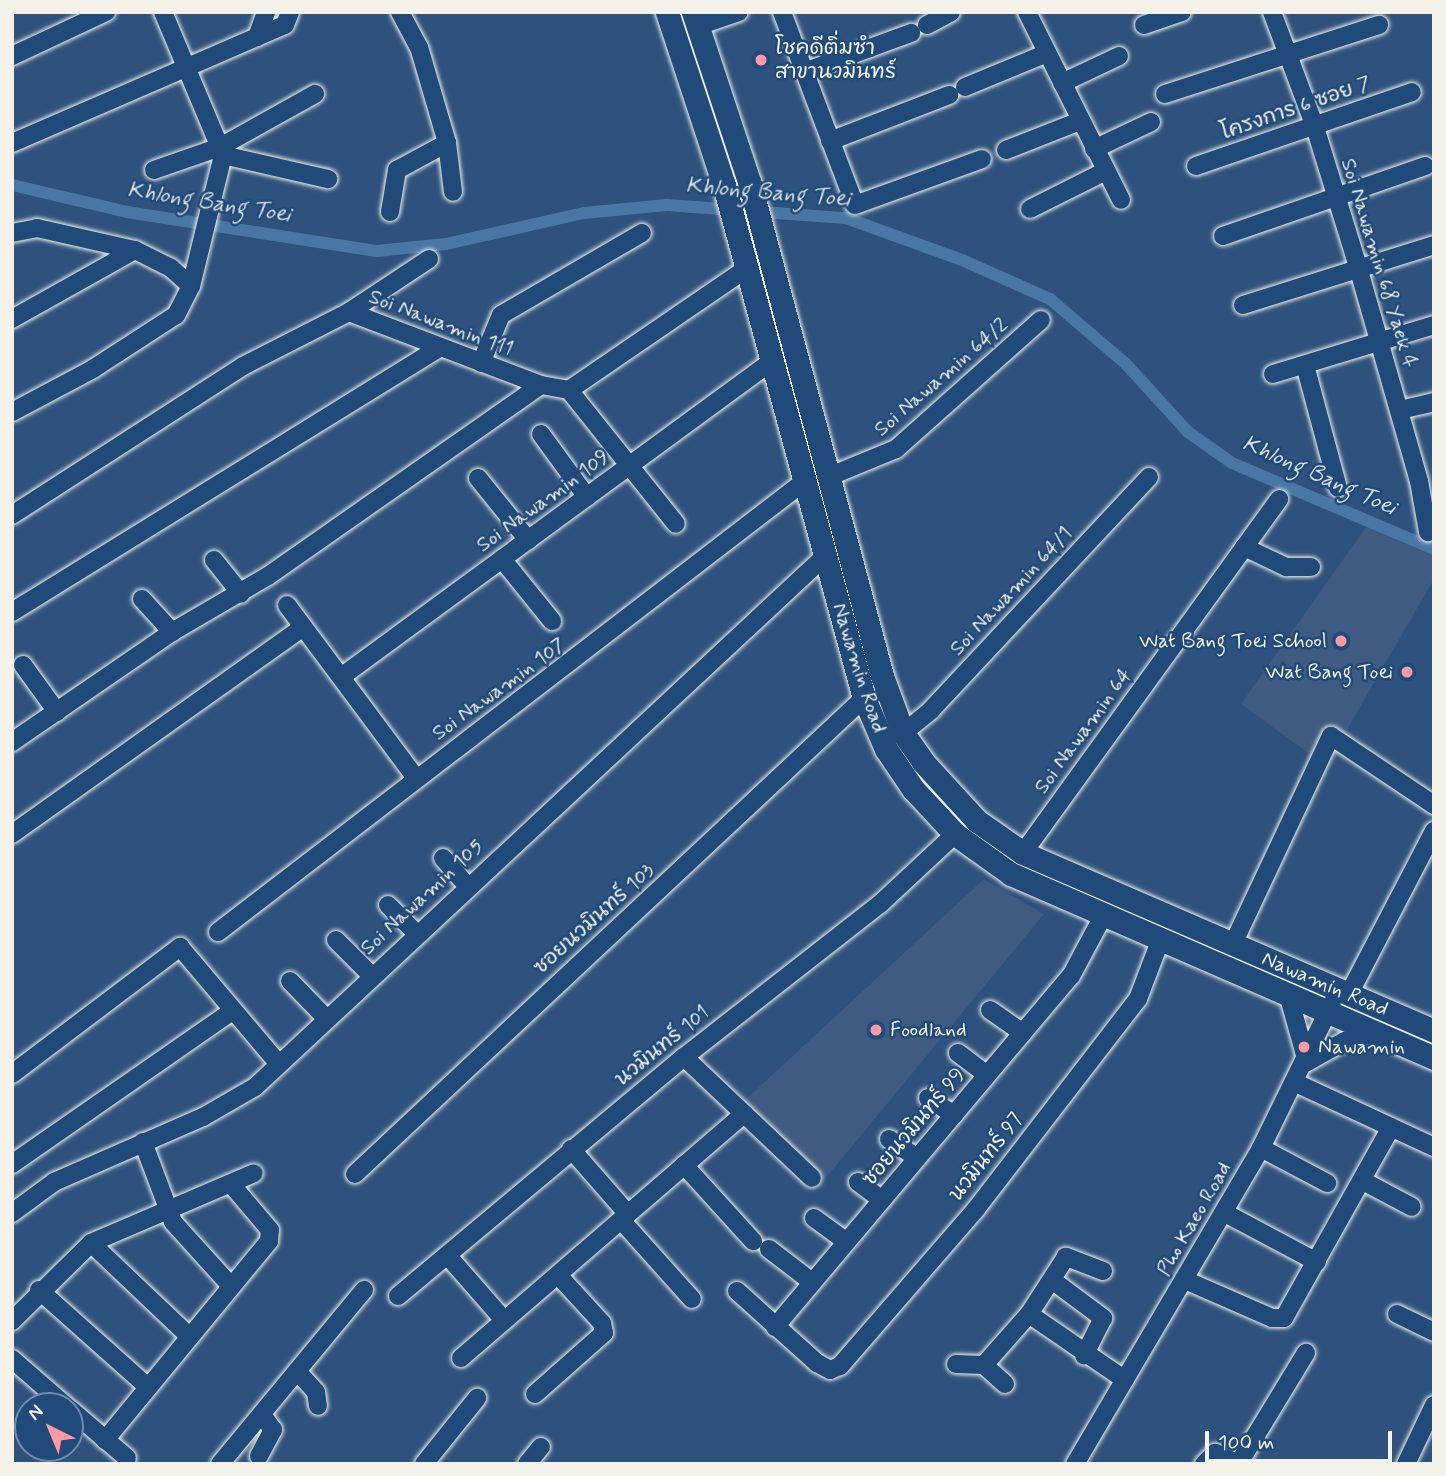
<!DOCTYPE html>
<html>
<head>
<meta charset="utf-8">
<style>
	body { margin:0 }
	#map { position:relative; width:1446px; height:1476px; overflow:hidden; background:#2e527d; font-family:Mynerve,"Playpen Sans Thai",sans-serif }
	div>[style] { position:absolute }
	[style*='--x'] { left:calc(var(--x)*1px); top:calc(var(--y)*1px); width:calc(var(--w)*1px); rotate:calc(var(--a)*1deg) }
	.built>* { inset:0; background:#3f5b81 }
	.canal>* { height:12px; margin:-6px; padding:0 6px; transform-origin:6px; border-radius:6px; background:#4977a5 }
	.roads { filter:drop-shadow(0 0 2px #f4f1e8) drop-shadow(0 0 2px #f4f1e8) }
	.minor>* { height:18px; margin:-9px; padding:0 9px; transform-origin:9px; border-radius:9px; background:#1f4a7a }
	.major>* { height:23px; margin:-11.5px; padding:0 11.5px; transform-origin:11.5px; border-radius:11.5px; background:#1f4a7a }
	.dots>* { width:19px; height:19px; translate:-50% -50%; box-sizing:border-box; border:4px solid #1f4a7a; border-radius:50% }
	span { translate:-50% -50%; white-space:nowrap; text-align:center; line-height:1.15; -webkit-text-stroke:5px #1f4a7a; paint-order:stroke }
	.poi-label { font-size:21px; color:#f4f1e8 }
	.left { translate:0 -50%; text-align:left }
	.right { translate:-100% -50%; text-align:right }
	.street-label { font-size:21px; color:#f4f1e8 }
	.water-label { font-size:23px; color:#dadfde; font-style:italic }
	.frame { position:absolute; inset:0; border:14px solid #f4f1e8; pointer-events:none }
	.north { position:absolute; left:14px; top:1392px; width:70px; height:70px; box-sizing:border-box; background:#1f4a7a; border:2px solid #748da6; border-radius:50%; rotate:317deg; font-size:19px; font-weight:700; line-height:28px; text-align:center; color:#f4f1e8 }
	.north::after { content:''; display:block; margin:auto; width:24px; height:32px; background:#ff9aa2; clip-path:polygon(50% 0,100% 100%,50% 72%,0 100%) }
	.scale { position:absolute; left:1205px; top:1431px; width:187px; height:32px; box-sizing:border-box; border:4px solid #f4f1e8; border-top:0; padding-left:9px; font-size:21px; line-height:24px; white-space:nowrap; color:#f4f1e8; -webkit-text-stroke:5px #1f4a7a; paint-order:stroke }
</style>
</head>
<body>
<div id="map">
	<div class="built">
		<div style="clip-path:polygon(1366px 527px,1434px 556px,1434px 579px,1326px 766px,1241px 704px)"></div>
		<div style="clip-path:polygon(984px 879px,1044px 914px,824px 1180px,744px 1101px)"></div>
	</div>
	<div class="canal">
		<div style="--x:12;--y:185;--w:118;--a:13.2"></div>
		<div style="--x:127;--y:212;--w:253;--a:8.9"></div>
		<div style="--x:377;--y:251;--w:69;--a:-5.8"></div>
		<div style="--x:446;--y:244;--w:141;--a:-12.7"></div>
		<div style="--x:584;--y:213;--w:83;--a:-5.5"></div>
		<div style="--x:667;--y:205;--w:179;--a:4.2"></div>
		<div style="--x:846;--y:218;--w:123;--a:19.9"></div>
		<div style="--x:962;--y:260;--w:96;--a:23.9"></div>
		<div style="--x:1050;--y:299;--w:100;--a:40.5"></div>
		<div style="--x:1126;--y:364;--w:92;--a:47.6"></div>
		<div style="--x:1188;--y:432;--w:54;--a:35.2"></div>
		<div style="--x:1232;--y:463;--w:220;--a:23.1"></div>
	</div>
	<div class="roads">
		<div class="minor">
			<div style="--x:163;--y:12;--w:155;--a:67.2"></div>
			<div style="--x:223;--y:155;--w:135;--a:103.7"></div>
			<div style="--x:400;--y:12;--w:40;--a:62"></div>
			<div style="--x:419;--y:47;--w:100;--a:73.7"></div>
			<div style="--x:447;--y:143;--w:49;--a:83"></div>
			<div style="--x:782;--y:12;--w:206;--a:69.3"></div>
			<div style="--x:855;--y:205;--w:135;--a:-19.9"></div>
			<div style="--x:1027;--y:12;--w:210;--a:63.4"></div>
			<div style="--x:1272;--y:12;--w:123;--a:69.5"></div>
			<div style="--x:1315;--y:127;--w:146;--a:72.9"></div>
			<div style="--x:1358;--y:267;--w:223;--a:74.1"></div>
			<div style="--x:1419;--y:481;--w:52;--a:80"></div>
			<div style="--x:927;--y:25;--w:27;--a:-28"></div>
			<div style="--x:1144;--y:25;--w:40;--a:-18.9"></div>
			<div style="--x:698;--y:26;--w:43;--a:-18.9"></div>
			<div style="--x:257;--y:37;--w:27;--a:-70"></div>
			<div style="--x:12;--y:56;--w:104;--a:-25.1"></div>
			<div style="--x:807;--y:71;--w:111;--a:-20.1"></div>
			<div style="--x:1062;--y:83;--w:63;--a:-25.3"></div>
			<div style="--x:965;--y:87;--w:89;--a:-22.5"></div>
			<div style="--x:1165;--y:94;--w:225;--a:-17.9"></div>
			<div style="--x:830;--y:141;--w:128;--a:-21.1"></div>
			<div style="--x:12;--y:143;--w:297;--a:-23.4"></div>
			<div style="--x:285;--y:25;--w:14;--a:-69"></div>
			<div style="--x:1094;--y:149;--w:63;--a:-25.3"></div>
			<div style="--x:1006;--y:150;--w:79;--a:-21.4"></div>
			<div style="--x:223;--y:155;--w:108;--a:12.9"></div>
			<div style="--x:1196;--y:166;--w:228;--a:-18.9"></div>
			<div style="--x:154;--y:170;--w:70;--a:-19.2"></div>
			<div style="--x:220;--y:147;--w:109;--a:-29.2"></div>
			<div style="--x:1030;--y:209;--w:85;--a:-26.6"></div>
			<div style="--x:390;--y:212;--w:43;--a:-80.5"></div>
			<div style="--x:397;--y:170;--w:57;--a:-28.4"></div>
			<div style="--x:12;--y:233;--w:25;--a:-11"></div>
			<div style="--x:37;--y:228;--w:100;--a:12.7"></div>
			<div style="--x:135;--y:250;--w:40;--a:26.6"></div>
			<div style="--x:171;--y:268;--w:27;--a:42"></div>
			<div style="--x:191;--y:286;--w:33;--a:117"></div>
			<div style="--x:176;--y:315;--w:99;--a:147"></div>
			<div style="--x:93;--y:369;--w:92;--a:152"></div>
			<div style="--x:1223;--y:236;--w:214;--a:-19.1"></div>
			<div style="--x:1243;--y:305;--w:200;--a:-17.4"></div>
			<div style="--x:349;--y:312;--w:205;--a:20.8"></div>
			<div style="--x:541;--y:385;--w:28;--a:10"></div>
			<div style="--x:569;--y:390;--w:214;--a:-34.4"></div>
			<div style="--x:12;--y:319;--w:141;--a:-29.3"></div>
			<div style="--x:481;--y:363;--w:52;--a:-67.4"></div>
			<div style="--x:501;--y:315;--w:163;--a:-30.2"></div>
			<div style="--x:1305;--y:365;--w:127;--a:75"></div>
			<div style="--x:1273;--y:374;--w:168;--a:-16.9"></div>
			<div style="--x:569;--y:390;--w:171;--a:51.4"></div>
			<div style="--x:1400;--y:410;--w:35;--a:-13"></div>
			<div style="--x:541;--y:434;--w:78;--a:53.9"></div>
			<div style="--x:828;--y:477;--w:74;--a:-22.4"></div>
			<div style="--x:896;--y:449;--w:194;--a:-41.7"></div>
			<div style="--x:478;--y:478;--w:80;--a:51.1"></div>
			<div style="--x:12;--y:515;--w:275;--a:-32.8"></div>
			<div style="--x:243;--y:366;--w:119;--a:-27"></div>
			<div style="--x:349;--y:312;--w:96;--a:-33.5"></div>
			<div style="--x:1244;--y:547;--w:47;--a:25.5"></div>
			<div style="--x:1286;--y:567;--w:25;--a:0"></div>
			<div style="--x:502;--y:559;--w:80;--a:51.1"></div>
			<div style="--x:214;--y:560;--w:43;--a:51.5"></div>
			<div style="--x:142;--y:599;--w:45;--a:47.7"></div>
			<div style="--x:287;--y:605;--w:216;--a:53.3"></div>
			<div style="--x:12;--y:612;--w:502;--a:-31.73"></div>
			<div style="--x:23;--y:665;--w:58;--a:54.1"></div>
			<div style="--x:341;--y:677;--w:534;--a:-36.25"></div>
			<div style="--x:903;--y:733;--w:36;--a:-39"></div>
			<div style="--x:931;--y:710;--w:319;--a:-46.9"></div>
			<div style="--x:12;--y:742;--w:194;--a:-34.5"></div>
			<div style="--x:172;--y:632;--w:111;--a:-30.3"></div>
			<div style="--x:268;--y:576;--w:333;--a:-35"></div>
			<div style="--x:12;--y:834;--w:357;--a:-35.4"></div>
			<div style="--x:1023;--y:853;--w:437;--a:-54.1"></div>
			<div style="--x:443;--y:858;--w:37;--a:49"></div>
			<div style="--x:388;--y:905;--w:41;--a:45"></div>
			<div style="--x:218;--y:932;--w:740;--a:-37.54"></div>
			<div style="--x:336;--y:940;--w:51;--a:45"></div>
			<div style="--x:1233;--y:944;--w:230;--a:-64.8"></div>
			<div style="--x:1331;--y:736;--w:124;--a:33.8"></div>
			<div style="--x:290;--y:981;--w:53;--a:45.8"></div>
			<div style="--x:1288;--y:994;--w:71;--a:74.4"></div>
			<div style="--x:1349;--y:994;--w:184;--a:-62.5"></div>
			<div style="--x:990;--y:1010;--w:40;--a:34.9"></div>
			<div style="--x:958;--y:1053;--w:36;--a:37"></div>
			<div style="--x:684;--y:1057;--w:176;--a:43.4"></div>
			<div style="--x:1307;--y:1062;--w:43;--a:-28.9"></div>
			<div style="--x:1345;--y:1041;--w:31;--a:-15"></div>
			<div style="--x:12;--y:1074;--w:211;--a:-37.1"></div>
			<div style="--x:180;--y:947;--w:153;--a:49.8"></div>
			<div style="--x:1296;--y:1083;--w:152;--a:24.9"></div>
			<div style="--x:928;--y:1098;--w:31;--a:33"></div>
			<div style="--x:889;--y:1139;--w:34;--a:34"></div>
			<div style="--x:143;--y:1142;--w:85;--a:69.4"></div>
			<div style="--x:173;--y:1222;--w:85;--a:47.9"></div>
			<div style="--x:1261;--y:1148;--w:75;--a:27.9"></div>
			<div style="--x:571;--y:1149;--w:86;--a:48.8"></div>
			<div style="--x:12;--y:1164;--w:268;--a:-34.8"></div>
			<div style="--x:684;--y:1165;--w:103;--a:47.8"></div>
			<div style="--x:355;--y:1174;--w:697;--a:-43.08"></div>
			<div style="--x:1363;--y:1181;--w:55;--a:28"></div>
			<div style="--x:858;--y:1182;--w:30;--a:37"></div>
			<div style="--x:12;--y:1213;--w:52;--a:-36.4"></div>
			<div style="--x:54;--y:1182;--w:163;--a:-23.6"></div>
			<div style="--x:203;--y:1117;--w:60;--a:-30"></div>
			<div style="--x:255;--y:1087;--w:779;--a:-42.97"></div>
			<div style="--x:1225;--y:1213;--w:104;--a:28"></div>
			<div style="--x:814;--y:1218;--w:39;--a:36"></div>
			<div style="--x:621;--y:1220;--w:106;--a:48.1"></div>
			<div style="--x:91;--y:1243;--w:135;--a:43.5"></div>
			<div style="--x:769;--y:1249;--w:54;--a:37.5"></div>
			<div style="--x:447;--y:1255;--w:86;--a:48.8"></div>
			<div style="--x:1103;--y:1271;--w:40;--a:-159"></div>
			<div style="--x:1066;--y:1257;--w:68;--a:123"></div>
			<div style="--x:1029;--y:1314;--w:116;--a:34.5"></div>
			<div style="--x:1052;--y:1280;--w:64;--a:36.7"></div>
			<div style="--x:1103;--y:1318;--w:42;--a:116.6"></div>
			<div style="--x:1185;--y:1280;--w:95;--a:23.6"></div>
			<div style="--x:1272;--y:1318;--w:12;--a:0"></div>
			<div style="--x:1284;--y:1318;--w:219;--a:-60.7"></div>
			<div style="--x:39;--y:1290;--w:146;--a:41.7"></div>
			<div style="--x:737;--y:1291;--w:108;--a:42"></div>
			<div style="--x:817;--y:1363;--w:15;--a:28"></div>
			<div style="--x:830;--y:1370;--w:11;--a:-22"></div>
			<div style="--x:840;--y:1366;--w:208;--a:-49.1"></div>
			<div style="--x:976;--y:1209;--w:265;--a:-52.4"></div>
			<div style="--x:1138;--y:999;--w:62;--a:-69.2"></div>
			<div style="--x:398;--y:1296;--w:373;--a:-39.9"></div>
			<div style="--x:684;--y:1057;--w:249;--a:-38"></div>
			<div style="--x:880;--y:904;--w:103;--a:-43"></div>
			<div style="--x:1397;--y:1314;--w:41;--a:25.9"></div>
			<div style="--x:12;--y:1321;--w:111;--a:-44.6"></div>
			<div style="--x:91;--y:1243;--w:177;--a:-23.2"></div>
			<div style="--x:775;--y:1327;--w:459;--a:-49.9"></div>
			<div style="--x:1071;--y:976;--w:68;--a:-61.9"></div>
			<div style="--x:461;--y:1358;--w:374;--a:-40.8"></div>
			<div style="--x:12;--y:1359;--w:72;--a:41"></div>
			<div style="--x:956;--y:1364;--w:28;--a:2"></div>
			<div style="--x:297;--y:1371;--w:28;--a:48"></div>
			<div style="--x:316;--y:1392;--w:14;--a:82"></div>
			<div style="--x:1005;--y:1384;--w:28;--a:-138"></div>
			<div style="--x:984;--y:1365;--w:68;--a:-48.6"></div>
			<div style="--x:535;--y:1394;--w:92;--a:-41.5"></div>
			<div style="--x:604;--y:1333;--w:10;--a:-101"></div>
			<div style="--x:602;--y:1323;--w:65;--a:-132.5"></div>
			<div style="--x:70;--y:1409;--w:75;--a:40.7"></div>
			<div style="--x:105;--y:1440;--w:258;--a:-50.5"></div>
			<div style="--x:269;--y:1241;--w:11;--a:-85"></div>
			<div style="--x:270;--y:1230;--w:60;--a:-130.3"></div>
			<div style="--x:259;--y:1456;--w:30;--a:-62"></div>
			<div style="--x:273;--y:1430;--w:19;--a:-125"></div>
			<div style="--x:1239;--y:1463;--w:129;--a:-58.7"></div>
			<div style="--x:220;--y:1464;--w:226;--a:-50.4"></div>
			<div style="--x:424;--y:1464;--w:85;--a:-51.2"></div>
			<div style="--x:527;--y:1464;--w:22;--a:-51"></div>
			<div style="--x:1075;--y:1464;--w:367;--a:-59.5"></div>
			<div style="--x:1261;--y:1148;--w:161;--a:-63.9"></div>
			<div style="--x:1204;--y:1464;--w:16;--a:-45"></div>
			<div style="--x:1215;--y:1453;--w:26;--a:25"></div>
			<div style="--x:1406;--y:1464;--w:65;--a:-64.6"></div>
		</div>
		<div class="major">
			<div style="--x:667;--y:12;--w:182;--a:71.8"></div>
			<div style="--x:724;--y:185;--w:532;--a:74.74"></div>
			<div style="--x:864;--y:698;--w:56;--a:66.7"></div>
			<div style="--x:886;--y:749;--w:48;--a:56"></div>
			<div style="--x:913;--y:789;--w:62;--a:47"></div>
			<div style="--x:955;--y:834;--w:69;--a:35.5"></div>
			<div style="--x:1011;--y:874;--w:461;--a:23.5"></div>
			<div style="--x:693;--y:12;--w:181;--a:71.7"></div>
			<div style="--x:750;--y:184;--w:509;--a:74.98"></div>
			<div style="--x:882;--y:676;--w:61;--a:69.8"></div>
			<div style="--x:903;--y:733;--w:35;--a:55"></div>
			<div style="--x:923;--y:762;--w:80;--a:47.5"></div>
			<div style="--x:977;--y:821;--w:56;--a:34.8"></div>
			<div style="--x:1023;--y:853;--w:448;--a:23.4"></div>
		</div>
	</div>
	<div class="dots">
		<div style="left:761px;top:60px;background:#ff9aa2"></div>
		<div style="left:1341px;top:641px;background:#ff9aa2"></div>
		<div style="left:1407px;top:672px;background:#ff9aa2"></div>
		<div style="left:876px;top:1030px;background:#ff9aa2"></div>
		<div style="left:1304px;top:1047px;background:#ff9aa2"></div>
	</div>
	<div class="poi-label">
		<span class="left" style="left:775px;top:60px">โชคดีติ่มซำ<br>สาขานวมินทร์</span>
		<span class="right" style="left:1327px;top:641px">Wat Bang Toei School</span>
		<span class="right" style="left:1393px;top:672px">Wat Bang Toei</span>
		<span class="left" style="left:890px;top:1030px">Foodland</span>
		<span class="left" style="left:1318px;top:1047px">Nawamin</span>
	</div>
	<div class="street-label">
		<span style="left:1296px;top:108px;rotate:-19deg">โครงการ 6 ซอย 7</span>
		<span style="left:1379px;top:263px;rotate:73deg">Soi Nawamin 68 Yaek 4</span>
		<span style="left:441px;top:323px;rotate:21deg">Soi Nawamin 111</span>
		<span style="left:941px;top:377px;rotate:-41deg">Soi Nawamin 64/2</span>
		<span style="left:543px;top:501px;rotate:-36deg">Soi Nawamin 109</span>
		<span style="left:1011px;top:591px;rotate:-47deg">Soi Nawamin 64/1</span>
		<span style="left:859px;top:668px;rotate:72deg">Nawamin Road</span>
		<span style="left:499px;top:689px;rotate:-36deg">Soi Nawamin 107</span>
		<span style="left:1083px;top:731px;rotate:-54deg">Soi Nawamin 64</span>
		<span style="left:422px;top:897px;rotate:-43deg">Soi Nawamin 105</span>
		<span style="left:594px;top:919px;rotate:-42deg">ซอยนวมินทร์ 103</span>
		<span style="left:1325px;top:984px;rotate:23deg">Nawamin Road</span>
		<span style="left:662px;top:1046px;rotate:-39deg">นวมินทร์ 101</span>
		<span style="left:914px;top:1127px;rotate:-50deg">ซอยนวมินทร์ 99</span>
		<span style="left:986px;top:1157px;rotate:-52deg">นวมินทร์ 97</span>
		<span style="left:1194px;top:1219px;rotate:-60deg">Pho Kaeo Road</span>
	</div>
	<div class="water-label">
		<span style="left:768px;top:193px;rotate:5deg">Khlong Bang Toei</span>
		<span style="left:209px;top:203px;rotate:9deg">Khlong Bang Toei</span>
		<span style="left:1319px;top:476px;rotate:24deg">Khlong Bang Toei</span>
	</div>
	<div class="frame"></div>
	<div class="north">N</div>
	<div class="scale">100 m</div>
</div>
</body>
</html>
